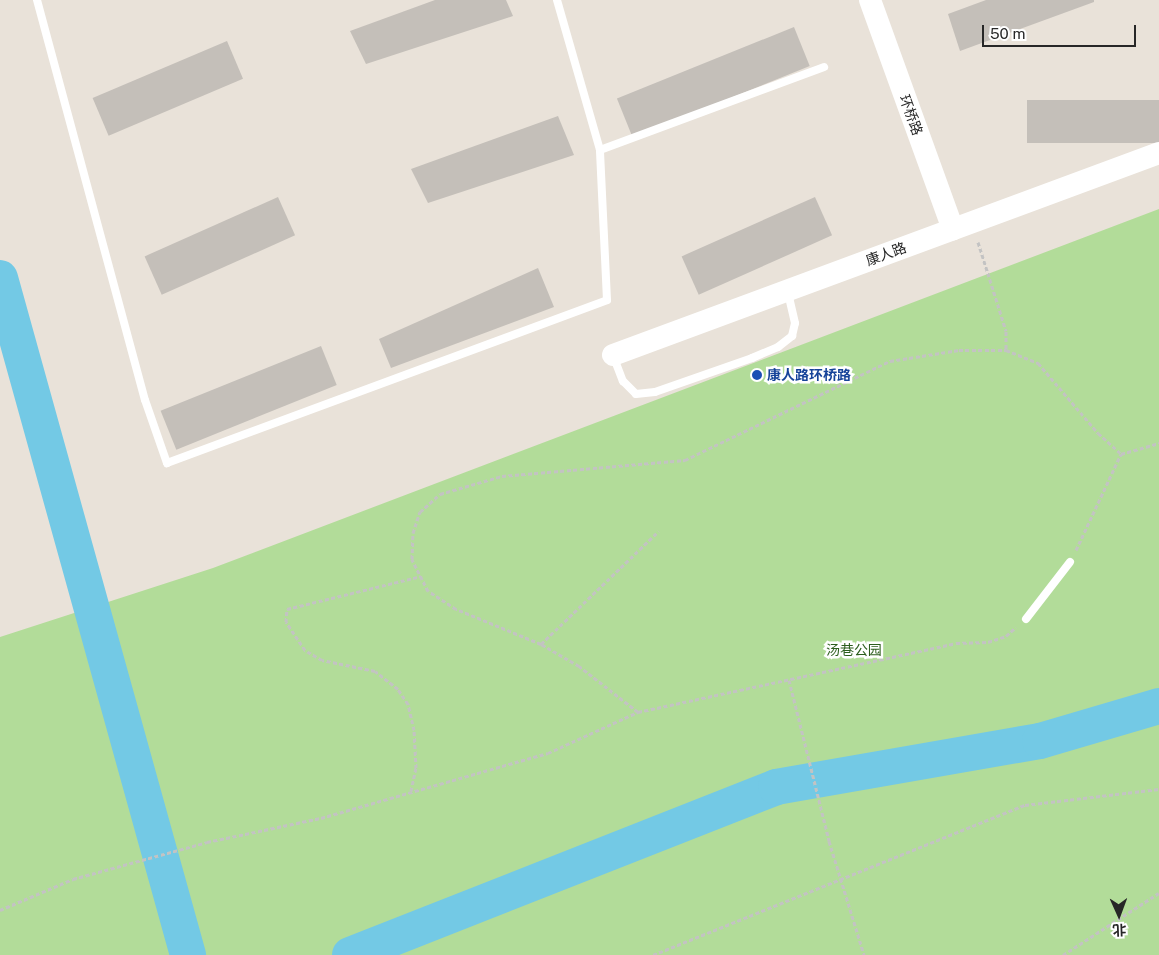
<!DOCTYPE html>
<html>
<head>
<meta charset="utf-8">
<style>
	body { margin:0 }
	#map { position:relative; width:1159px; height:955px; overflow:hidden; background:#e9e2d9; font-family:"Public Sans","Noto Sans SC",sans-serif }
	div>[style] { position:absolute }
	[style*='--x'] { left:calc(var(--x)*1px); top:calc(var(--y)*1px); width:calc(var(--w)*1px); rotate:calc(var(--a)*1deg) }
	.green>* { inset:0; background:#b2dc99 }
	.river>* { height:36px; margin:-18px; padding:0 18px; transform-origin:18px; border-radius:18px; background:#73c9e5 }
	.building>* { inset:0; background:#c4bfb9; transform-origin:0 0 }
	.path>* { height:3px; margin-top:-1.5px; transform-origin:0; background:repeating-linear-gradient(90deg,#c3c3c3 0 4px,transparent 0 6.5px) }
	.lane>* { height:8px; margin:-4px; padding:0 4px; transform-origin:4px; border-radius:4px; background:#fff }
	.secondary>* { height:22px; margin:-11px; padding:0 11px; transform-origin:11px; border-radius:11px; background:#fff }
	.dots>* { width:14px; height:14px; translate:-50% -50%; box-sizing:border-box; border:2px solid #fff; border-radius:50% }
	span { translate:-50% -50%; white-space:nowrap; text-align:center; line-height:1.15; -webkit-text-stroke:5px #fff; paint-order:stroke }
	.street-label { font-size:14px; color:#272727 }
	.transit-label { font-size:14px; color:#164399; font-weight:700 }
	.left { translate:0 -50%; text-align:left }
	.park-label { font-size:14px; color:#2d5e1e }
	.north { position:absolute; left:1094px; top:890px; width:50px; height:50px; -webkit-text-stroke:4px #fff; paint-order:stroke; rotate:178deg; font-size:14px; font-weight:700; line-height:20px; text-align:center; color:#272727 }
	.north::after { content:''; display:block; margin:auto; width:18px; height:22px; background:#272727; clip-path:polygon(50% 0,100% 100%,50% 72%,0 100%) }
	.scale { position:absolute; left:982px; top:25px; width:154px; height:22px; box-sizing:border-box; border:2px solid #272727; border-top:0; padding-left:6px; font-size:15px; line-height:18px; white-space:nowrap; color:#272727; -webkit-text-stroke:4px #fff; paint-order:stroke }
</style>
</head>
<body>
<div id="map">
	<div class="green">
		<div style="clip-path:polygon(1159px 209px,1159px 955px,0 955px,0 637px,213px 568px)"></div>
	</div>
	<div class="river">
		<div style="--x:0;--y:278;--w:703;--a:74.48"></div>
		<div style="--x:350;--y:955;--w:458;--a:-21.5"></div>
		<div style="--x:776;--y:787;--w:268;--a:-9.9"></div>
		<div style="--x:1040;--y:741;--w:124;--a:-16.4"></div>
	</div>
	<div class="building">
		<div style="clip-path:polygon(435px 0,506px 0,513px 16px,366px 64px,350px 31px)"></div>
		<div style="clip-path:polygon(986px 0,1094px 0,1094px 2px,960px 51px,948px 14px)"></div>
		<div style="left:794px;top:27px;width:42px;height:191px;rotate:68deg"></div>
		<div style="left:227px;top:41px;width:41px;height:146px;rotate:67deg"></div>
		<div style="left:1159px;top:100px;width:43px;height:132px;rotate:90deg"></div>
		<div style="clip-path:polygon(558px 116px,574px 155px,428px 203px,411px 169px)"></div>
		<div style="left:278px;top:197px;width:42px;height:146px;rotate:66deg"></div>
		<div style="left:815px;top:197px;width:42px;height:146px;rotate:66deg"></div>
		<div style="clip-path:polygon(538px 268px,554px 307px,391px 368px,379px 339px)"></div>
		<div style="left:321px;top:346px;width:42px;height:173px;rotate:68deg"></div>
	</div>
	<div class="path">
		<div style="--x:978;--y:242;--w:93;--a:72.5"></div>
		<div style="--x:1006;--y:331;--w:19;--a:90"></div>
		<div style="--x:1076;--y:550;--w:106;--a:-64.9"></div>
		<div style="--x:1121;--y:454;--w:40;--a:-16"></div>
		<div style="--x:541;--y:644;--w:163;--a:-43.8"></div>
		<div style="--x:789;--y:680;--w:166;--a:76"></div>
		<div style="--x:829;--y:841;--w:119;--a:72.9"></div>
		<div style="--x:638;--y:712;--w:75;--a:-142.1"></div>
		<div style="--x:579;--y:666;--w:44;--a:-149.9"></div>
		<div style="--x:541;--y:644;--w:92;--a:-157.6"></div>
		<div style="--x:456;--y:609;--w:33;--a:-147"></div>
		<div style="--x:428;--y:591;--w:36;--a:-117"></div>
		<div style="--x:412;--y:559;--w:26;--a:-88"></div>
		<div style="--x:413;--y:533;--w:22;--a:-72"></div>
		<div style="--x:420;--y:512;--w:27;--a:-42"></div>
		<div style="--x:440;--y:494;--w:65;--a:-16.2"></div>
		<div style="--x:502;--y:476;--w:184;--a:-5"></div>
		<div style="--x:685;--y:460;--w:228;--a:-25.8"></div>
		<div style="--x:890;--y:361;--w:70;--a:-9.1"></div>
		<div style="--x:959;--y:350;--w:47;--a:0"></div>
		<div style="--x:1006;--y:350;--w:35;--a:22"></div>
		<div style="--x:1038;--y:363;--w:92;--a:49.4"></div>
		<div style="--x:1098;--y:433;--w:31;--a:42"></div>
		<div style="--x:411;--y:791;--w:24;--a:-78"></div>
		<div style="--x:416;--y:768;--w:38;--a:-93"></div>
		<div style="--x:414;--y:730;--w:27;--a:-103"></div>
		<div style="--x:408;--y:704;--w:18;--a:-124"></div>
		<div style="--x:398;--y:689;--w:29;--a:-142"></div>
		<div style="--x:375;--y:671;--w:54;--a:-168.3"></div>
		<div style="--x:322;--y:660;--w:20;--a:-150"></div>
		<div style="--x:305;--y:650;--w:34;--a:-124"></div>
		<div style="--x:286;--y:622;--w:13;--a:-86"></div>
		<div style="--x:287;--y:609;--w:138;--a:-13.8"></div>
		<div style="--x:0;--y:910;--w:79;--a:-23"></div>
		<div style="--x:73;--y:879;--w:139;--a:-15.4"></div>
		<div style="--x:207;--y:842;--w:116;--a:-11.9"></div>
		<div style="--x:321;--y:818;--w:236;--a:-16"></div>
		<div style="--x:548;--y:753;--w:99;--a:-24.5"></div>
		<div style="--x:638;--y:712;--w:325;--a:-12.2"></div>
		<div style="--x:956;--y:643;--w:32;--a:-2"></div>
		<div style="--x:988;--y:642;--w:19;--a:-18"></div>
		<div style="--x:1006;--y:636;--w:13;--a:-42"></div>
		<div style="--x:653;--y:955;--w:401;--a:-22"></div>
		<div style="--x:1025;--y:805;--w:135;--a:-6.8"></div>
		<div style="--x:1063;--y:955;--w:114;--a:-32.9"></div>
	</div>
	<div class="lane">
		<div style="--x:37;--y:0;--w:414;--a:74.9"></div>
		<div style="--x:145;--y:400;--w:67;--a:70.8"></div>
		<div style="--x:167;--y:463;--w:469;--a:-20.3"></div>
		<div style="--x:607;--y:300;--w:150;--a:-92.7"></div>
		<div style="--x:600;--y:150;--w:156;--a:-106"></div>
		<div style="--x:600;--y:150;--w:239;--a:-20.3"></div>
		<div style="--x:614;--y:358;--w:25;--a:69"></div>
		<div style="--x:623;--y:381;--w:18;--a:45"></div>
		<div style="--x:636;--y:394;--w:19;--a:-6"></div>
		<div style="--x:655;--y:392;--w:103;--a:-19.3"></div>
		<div style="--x:752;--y:358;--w:28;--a:-23"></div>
		<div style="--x:778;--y:347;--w:18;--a:-38"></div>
		<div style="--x:792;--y:336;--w:13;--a:-77"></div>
		<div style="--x:795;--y:323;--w:32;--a:-103"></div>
		<div style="--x:1026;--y:619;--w:72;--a:-52.3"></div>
	</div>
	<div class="secondary">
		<div style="--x:870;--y:0;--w:244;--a:70.1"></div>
		<div style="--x:613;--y:355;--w:582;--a:-20.3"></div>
	</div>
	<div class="dots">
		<div style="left:757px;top:375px;background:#1a4fb4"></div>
	</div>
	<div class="street-label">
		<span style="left:911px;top:115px;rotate:70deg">环桥路</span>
		<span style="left:886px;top:254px;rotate:-20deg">康人路</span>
	</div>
	<div class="transit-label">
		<span class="left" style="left:767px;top:375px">康人路环桥路</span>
	</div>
	<div class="park-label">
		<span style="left:854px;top:650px">汤巷公园</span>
	</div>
	<div class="north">北</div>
	<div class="scale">50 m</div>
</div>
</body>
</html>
